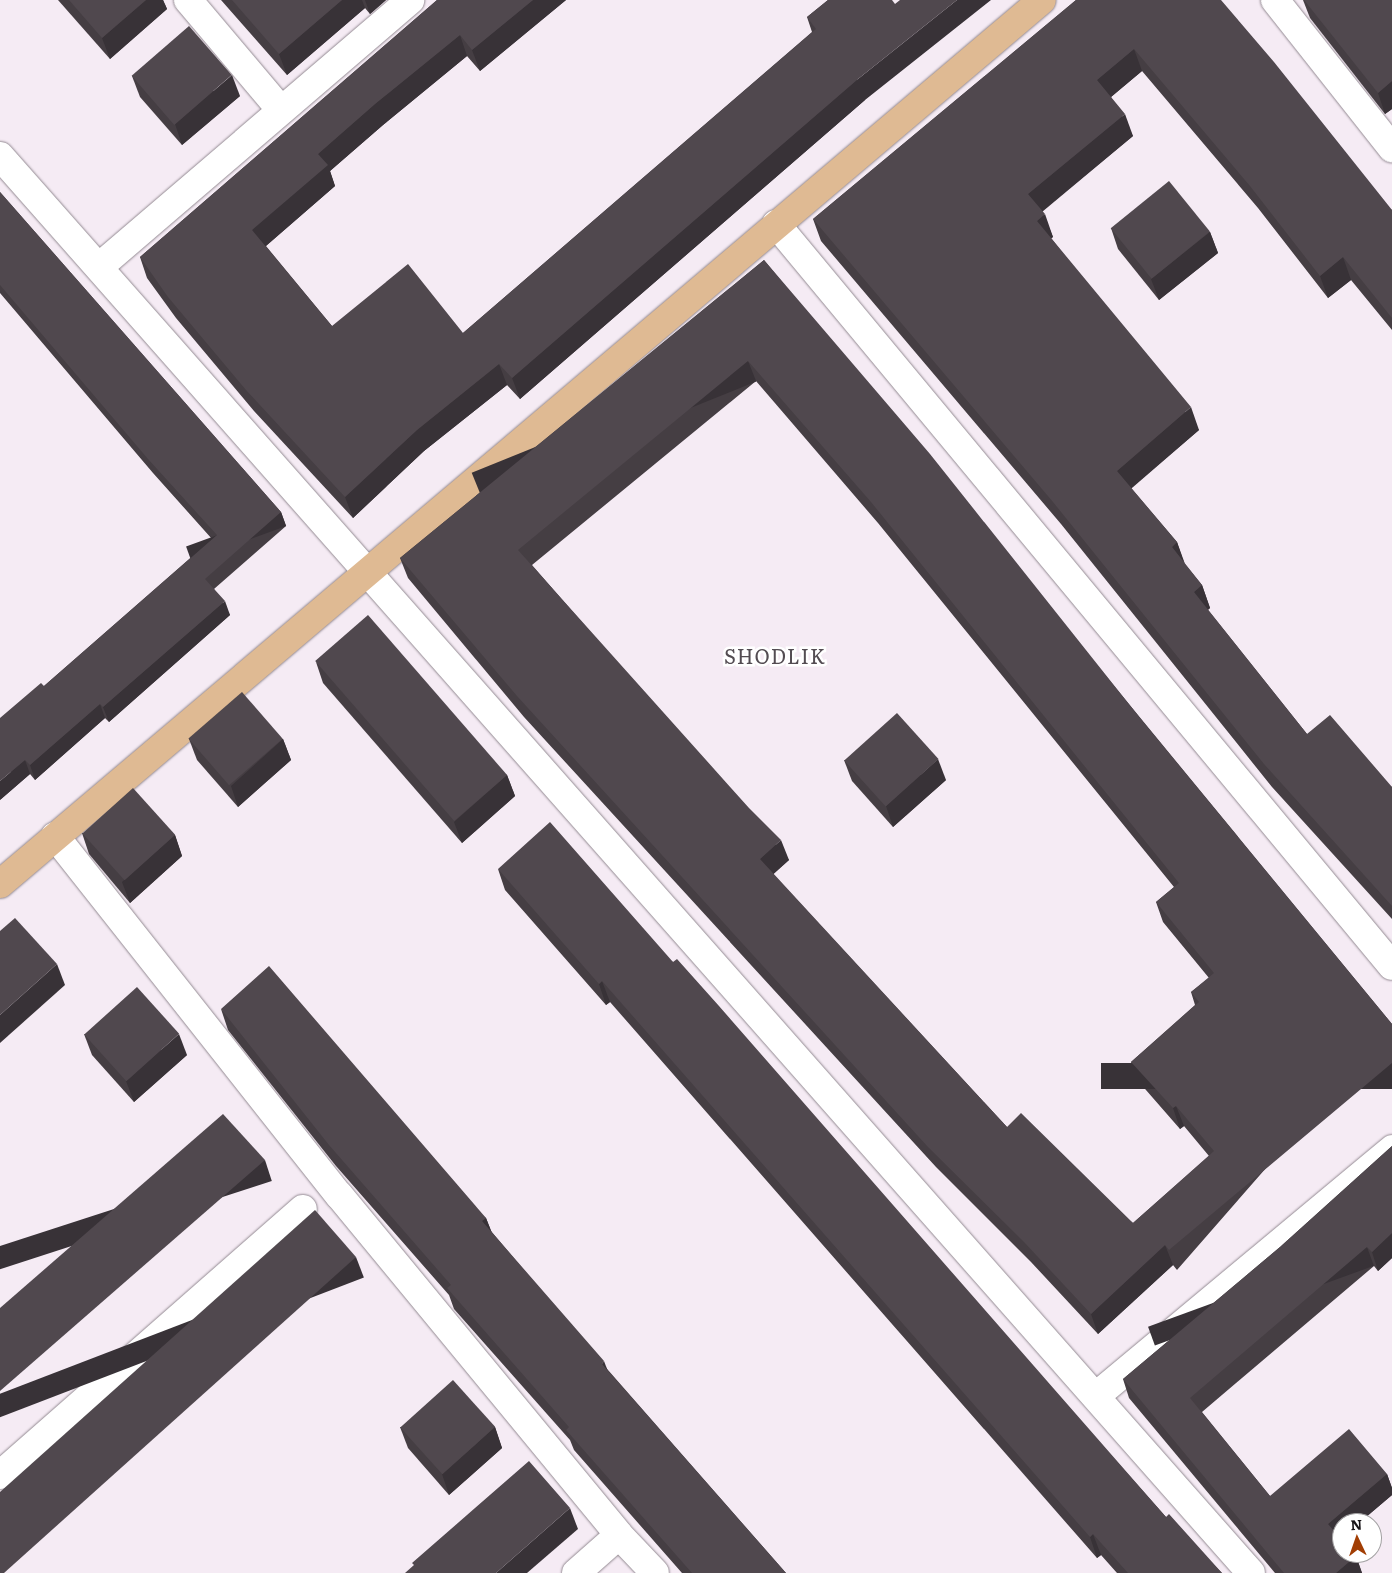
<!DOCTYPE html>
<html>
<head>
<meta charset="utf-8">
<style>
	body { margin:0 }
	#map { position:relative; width:1392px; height:1573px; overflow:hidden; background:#f5ebf4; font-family:Literata,serif }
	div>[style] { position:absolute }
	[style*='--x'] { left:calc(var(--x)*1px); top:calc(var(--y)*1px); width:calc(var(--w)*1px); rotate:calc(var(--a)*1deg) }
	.roads { filter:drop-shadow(0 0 1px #938a92) drop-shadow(0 0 1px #938a92) }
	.minor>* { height:28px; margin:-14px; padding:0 14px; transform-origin:14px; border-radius:14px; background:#fff }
	.major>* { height:28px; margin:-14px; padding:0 14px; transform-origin:14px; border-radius:14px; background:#dfba93 }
	.wall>* { inset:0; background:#453e43 }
	.shaded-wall>* { inset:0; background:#383237; transform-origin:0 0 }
	.building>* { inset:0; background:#50484e; transform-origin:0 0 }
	span { translate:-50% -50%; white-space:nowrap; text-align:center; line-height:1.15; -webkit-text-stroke:5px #fff; paint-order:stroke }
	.quarter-label { font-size:20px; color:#534c52; letter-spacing:1px }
	.north { position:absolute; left:1332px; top:1513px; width:50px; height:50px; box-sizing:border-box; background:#fff; border:1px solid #a2a1a2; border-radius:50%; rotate:357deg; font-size:14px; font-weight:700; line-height:20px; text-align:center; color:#171417 }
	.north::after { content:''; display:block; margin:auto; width:18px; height:22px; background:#a23e04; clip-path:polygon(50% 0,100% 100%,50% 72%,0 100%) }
</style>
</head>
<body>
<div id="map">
	<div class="roads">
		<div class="minor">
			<div style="--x:188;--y:0;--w:143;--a:49.8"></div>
			<div style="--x:1275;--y:0;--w:189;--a:51.7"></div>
			<div style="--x:0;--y:156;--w:1890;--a:48.56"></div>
			<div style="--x:776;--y:224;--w:964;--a:50.3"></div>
			<div style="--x:99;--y:267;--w:410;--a:-40.6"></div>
			<div style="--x:55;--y:836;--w:458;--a:51.7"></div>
			<div style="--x:339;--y:1195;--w:440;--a:50.5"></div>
			<div style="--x:619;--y:1535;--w:52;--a:46.5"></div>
			<div style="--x:1096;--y:1396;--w:386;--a:-39.8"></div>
			<div style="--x:0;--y:1475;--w:403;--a:-41.3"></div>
			<div style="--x:576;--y:1573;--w:57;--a:-41.5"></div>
		</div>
		<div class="major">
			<div style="--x:0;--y:884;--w:1366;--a:-40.31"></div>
		</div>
	</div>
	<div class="wall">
		<div style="clip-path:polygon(58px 0,163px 0,167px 9px,110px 59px)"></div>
		<div style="clip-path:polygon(221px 0,386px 0,370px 14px,365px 8px,287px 75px)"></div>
		<div style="clip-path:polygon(437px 0,566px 0,480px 71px,467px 56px,383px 125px,330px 171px,335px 186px,266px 246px,332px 326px,463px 333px,812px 32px,807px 17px,828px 0,865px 100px,520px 399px,507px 385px,424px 451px,353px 518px,254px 411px,176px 318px,147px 278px,140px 257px)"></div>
		<div style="clip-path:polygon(1076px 0,1392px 210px,1392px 330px,1351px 280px,1328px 298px,1258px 208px,1142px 71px,1111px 97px,1133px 136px,1042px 211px,1053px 237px,1051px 238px,1199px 430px,1131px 488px,1177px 542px,1184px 563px,1202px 585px,1210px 608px,1208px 610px,1307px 734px,1392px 787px,1392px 919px,1272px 787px,1061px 524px,821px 241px,813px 219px)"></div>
		<div style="clip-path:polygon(1303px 0,1392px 0,1392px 109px,1385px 114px,1310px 18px)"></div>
		<div style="clip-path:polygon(132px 76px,240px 96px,182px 145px,140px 97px)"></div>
		<div style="clip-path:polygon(0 192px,281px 512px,286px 526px,214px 589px,230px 615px,109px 722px,105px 718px,35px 780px,30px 774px,0 800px,44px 686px,212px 539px,153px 473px,0 293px)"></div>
		<div style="clip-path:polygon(1111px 228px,1210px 232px,1218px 253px,1159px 300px,1118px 249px)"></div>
		<div style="clip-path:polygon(evenodd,764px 260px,1392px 1024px,1177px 1270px,1173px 1265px,1098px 1334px,1031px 1262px,936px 1167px,524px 717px,408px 578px,400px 558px,764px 260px,756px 381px,878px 523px,1174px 887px,1156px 902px,1163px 922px,1209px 978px,1191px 992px,1195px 1005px,1131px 1062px,1139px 1082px,1180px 1129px,1184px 1126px,1209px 1156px,1133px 1223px,1007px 1127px,773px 874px,789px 860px,532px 565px,756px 381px)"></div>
		<div style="clip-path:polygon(316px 662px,507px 775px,515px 796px,462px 843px,323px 683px)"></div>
		<div style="clip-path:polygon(189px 739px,283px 739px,291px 760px,238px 807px,197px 760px)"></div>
		<div style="clip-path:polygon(844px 760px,946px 780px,893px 827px,852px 781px)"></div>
		<div style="clip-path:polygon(82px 833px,175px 835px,182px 856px,130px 903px,89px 854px)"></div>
		<div style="clip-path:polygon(498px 869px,673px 962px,1166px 1517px,1222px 1573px,1117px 1573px,1101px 1555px,1097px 1558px,610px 1002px,606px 1005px,505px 890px)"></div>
		<div style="clip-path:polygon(221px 1009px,486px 1218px,491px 1231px,608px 1370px,786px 1573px,682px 1573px,574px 1450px,570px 1440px,454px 1309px,449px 1295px,336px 1166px,228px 1030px)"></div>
		<div style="clip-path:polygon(84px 1034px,187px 1055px,134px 1102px,92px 1055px)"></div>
		<div style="clip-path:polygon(1392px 1146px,1392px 1258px,1378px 1271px,1374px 1266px,1202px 1412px,1270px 1496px,1387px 1474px,1392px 1488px,1392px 1495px,1359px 1523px,1342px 1523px,1342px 1538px,1341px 1539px,1356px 1556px,1362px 1573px,1275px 1573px,1129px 1398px,1123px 1379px,1280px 1247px)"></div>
		<div style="clip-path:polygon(400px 1427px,495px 1427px,502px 1448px,449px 1495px,408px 1448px)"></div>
	</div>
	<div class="shaded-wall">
		<div style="clip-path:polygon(146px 0,163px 0,167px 9px,110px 59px,102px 38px)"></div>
		<div style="clip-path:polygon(342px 0,362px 0,365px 8px,287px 75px,279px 54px)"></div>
		<div style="clip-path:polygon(365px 0,386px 0,370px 14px)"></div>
		<div style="clip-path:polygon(533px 0,566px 0,480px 71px,472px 50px)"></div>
		<div style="clip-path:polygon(957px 0,991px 0,865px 100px,520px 399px,512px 378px,858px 79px)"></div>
		<div style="clip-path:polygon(460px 35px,467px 56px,383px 125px,330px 171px,335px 186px,260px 251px,252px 230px,318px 154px,375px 104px)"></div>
		<div style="clip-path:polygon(1134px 49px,1142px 71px,1105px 102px,1097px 80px)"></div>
		<div style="clip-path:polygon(232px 75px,240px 96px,182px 145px,175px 124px)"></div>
		<div style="clip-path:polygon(1392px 81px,1392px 109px,1385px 114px,1378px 93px)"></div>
		<div style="clip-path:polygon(1125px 114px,1133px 136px,1036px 217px,1028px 194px)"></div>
		<div style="clip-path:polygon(1045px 214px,1053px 237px,1045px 243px,1037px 221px)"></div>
		<div style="clip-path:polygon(1210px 232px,1218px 253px,1159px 300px,1151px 279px)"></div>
		<div style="clip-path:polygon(1343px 257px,1351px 280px,1328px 298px,1320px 276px)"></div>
		<div style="left:748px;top:361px;width:22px;height:298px;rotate:68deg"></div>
		<div style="clip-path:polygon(499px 364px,507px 385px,424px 451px,353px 518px,345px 497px,417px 430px)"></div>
		<div style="clip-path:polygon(1191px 407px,1199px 430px,1125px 494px,1117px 471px)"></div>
		<div style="left:281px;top:512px;width:15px;height:101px;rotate:70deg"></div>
		<div style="clip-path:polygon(1177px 542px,1185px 564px,1172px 547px)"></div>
		<div style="clip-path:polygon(1202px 585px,1210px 608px,1202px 614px,1194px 592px)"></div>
		<div style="clip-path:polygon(225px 601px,230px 615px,109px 722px,103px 707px)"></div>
		<div style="clip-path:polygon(100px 704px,105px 718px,35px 780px,30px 765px)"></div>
		<div style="clip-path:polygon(283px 739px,291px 760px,238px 807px,231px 786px)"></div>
		<div style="clip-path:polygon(938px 759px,946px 780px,893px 827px,886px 806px)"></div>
		<div style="clip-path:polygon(25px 760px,30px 774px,0 800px,0 781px)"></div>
		<div style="clip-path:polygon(507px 775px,515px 796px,462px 843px,454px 822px)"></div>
		<div style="clip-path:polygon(175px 835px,182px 856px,130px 903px,122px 882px)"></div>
		<div style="clip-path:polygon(781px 840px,789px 860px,767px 880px,760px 859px)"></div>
		<div style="clip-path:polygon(57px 964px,65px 985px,0 1043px,0 1015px)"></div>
		<div style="clip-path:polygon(602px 981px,610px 1002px,606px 1005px,599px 984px)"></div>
		<div style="clip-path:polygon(179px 1034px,187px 1055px,134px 1102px,126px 1081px)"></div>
		<div style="left:1392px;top:1063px;width:26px;height:291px;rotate:90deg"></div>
		<div style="clip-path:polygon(1176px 1106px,1184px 1126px,1180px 1129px,1173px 1108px)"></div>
		<div style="left:265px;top:1160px;width:22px;height:352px;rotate:72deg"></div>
		<div style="clip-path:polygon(486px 1218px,494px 1238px,482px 1221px)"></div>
		<div style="clip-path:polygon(1392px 1233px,1392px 1258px,1378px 1271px,1372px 1252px)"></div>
		<div style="clip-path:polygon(1165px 1245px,1173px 1265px,1098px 1334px,1091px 1314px)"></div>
		<div style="left:1367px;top:1247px;width:20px;height:233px;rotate:70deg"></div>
		<div style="left:356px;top:1257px;width:22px;height:473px;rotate:69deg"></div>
		<div style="clip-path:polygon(604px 1361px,612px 1382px,602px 1364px)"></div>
		<div style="clip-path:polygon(495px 1427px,502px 1448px,449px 1495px,442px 1474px)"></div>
		<div style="clip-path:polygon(1387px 1474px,1392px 1488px,1392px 1495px,1359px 1523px,1342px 1523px,1342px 1538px,1335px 1543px,1328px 1524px)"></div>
		<div style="clip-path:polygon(570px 1508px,578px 1529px,527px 1573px,496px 1573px)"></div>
		<div style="clip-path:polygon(1093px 1534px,1101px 1555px,1097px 1558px,1090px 1537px)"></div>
		<div style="clip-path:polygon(1356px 1556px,1362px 1573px,1336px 1573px)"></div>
	</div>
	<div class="building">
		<div style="clip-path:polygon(69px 0,146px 0,102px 38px)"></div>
		<div style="clip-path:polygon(232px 0,342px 0,279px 54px)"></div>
		<div style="clip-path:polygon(437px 0,533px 0,472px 50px,460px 35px,375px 104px,318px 154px,328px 165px,252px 230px,332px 326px,408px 264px,463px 333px,816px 29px,807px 17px,828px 0,892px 0,895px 4px,900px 0,957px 0,858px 79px,512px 378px,499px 364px,417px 430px,345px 497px,246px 390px,168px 297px,140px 257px)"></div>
		<div style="clip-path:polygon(1076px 0,1221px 0,1274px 62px,1392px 210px,1392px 318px,1343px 257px,1320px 276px,1250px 186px,1134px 49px,1097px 80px,1125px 114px,1028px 194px,1045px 214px,1037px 221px,1191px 407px,1117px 471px,1177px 542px,1172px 547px,1202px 585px,1194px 592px,1307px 734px,1330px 715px,1392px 787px,1392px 906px,1264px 764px,1053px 502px,813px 219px)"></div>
		<div style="clip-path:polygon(1304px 0,1392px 0,1392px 81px,1378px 93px)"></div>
		<div style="left:189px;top:26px;width:65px;height:76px;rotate:49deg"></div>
		<div style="left:1169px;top:181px;width:65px;height:75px;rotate:51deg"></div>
		<div style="clip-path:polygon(0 192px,281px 512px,205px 579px,225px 601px,103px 707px,100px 704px,30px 765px,25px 760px,0 781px,0 718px,41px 683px,44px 686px,217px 535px,148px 459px,0 285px)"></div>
		<div style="clip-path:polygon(evenodd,764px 260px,930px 454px,1144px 723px,1392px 1024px,1392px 1063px,1169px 1250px,1165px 1245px,1091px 1314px,1024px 1242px,928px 1147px,517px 696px,400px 558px,764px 260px,748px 361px,871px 502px,1179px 883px,1156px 902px,1214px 973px,1191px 992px,1199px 1002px,1131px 1062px,1173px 1108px,1176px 1106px,1214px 1151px,1133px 1223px,1021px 1113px,1007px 1127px,760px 859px,781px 840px,749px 808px,518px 550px,748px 361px)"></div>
		<div style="left:368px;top:615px;width:212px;height:70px;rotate:49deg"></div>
		<div style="left:242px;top:692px;width:62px;height:71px;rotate:49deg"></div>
		<div style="left:897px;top:713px;width:62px;height:71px;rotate:48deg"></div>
		<div style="left:133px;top:788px;width:63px;height:68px;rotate:48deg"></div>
		<div style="clip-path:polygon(550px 822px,673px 962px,677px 959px,719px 1006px,1166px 1517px,1169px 1514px,1222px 1573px,1128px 1573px,1093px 1534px,1090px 1537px,602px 981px,599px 984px,498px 869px)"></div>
		<div style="clip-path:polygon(15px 918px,57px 964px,0 1015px,0 931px)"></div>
		<div style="clip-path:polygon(269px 966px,486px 1218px,482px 1221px,604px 1361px,602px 1364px,786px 1573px,692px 1573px,566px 1430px,569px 1427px,447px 1288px,451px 1285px,329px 1145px,221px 1009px)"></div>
		<div style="left:137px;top:987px;width:63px;height:71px;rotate:48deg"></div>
		<div style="clip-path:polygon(223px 1114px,265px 1160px,0 1391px,0 1308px)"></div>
		<div style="clip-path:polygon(1392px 1146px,1392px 1233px,1372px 1252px,1367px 1247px,1190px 1398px,1270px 1496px,1349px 1429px,1387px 1474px,1328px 1524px,1342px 1540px,1342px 1553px,1353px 1553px,1356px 1556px,1336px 1573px,1284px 1573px,1123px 1379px,1280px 1247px)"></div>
		<div style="clip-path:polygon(315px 1210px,356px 1257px,4px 1573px,0 1573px,0 1492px)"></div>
		<div style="left:453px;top:1380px;width:63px;height:71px;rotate:48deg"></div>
		<div style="clip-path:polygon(529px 1461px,570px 1508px,496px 1573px,405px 1573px,414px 1565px,412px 1563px)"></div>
	</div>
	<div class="quarter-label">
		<span style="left:775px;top:655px">SHODLIK</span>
	</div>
	<div class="north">N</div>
</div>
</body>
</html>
